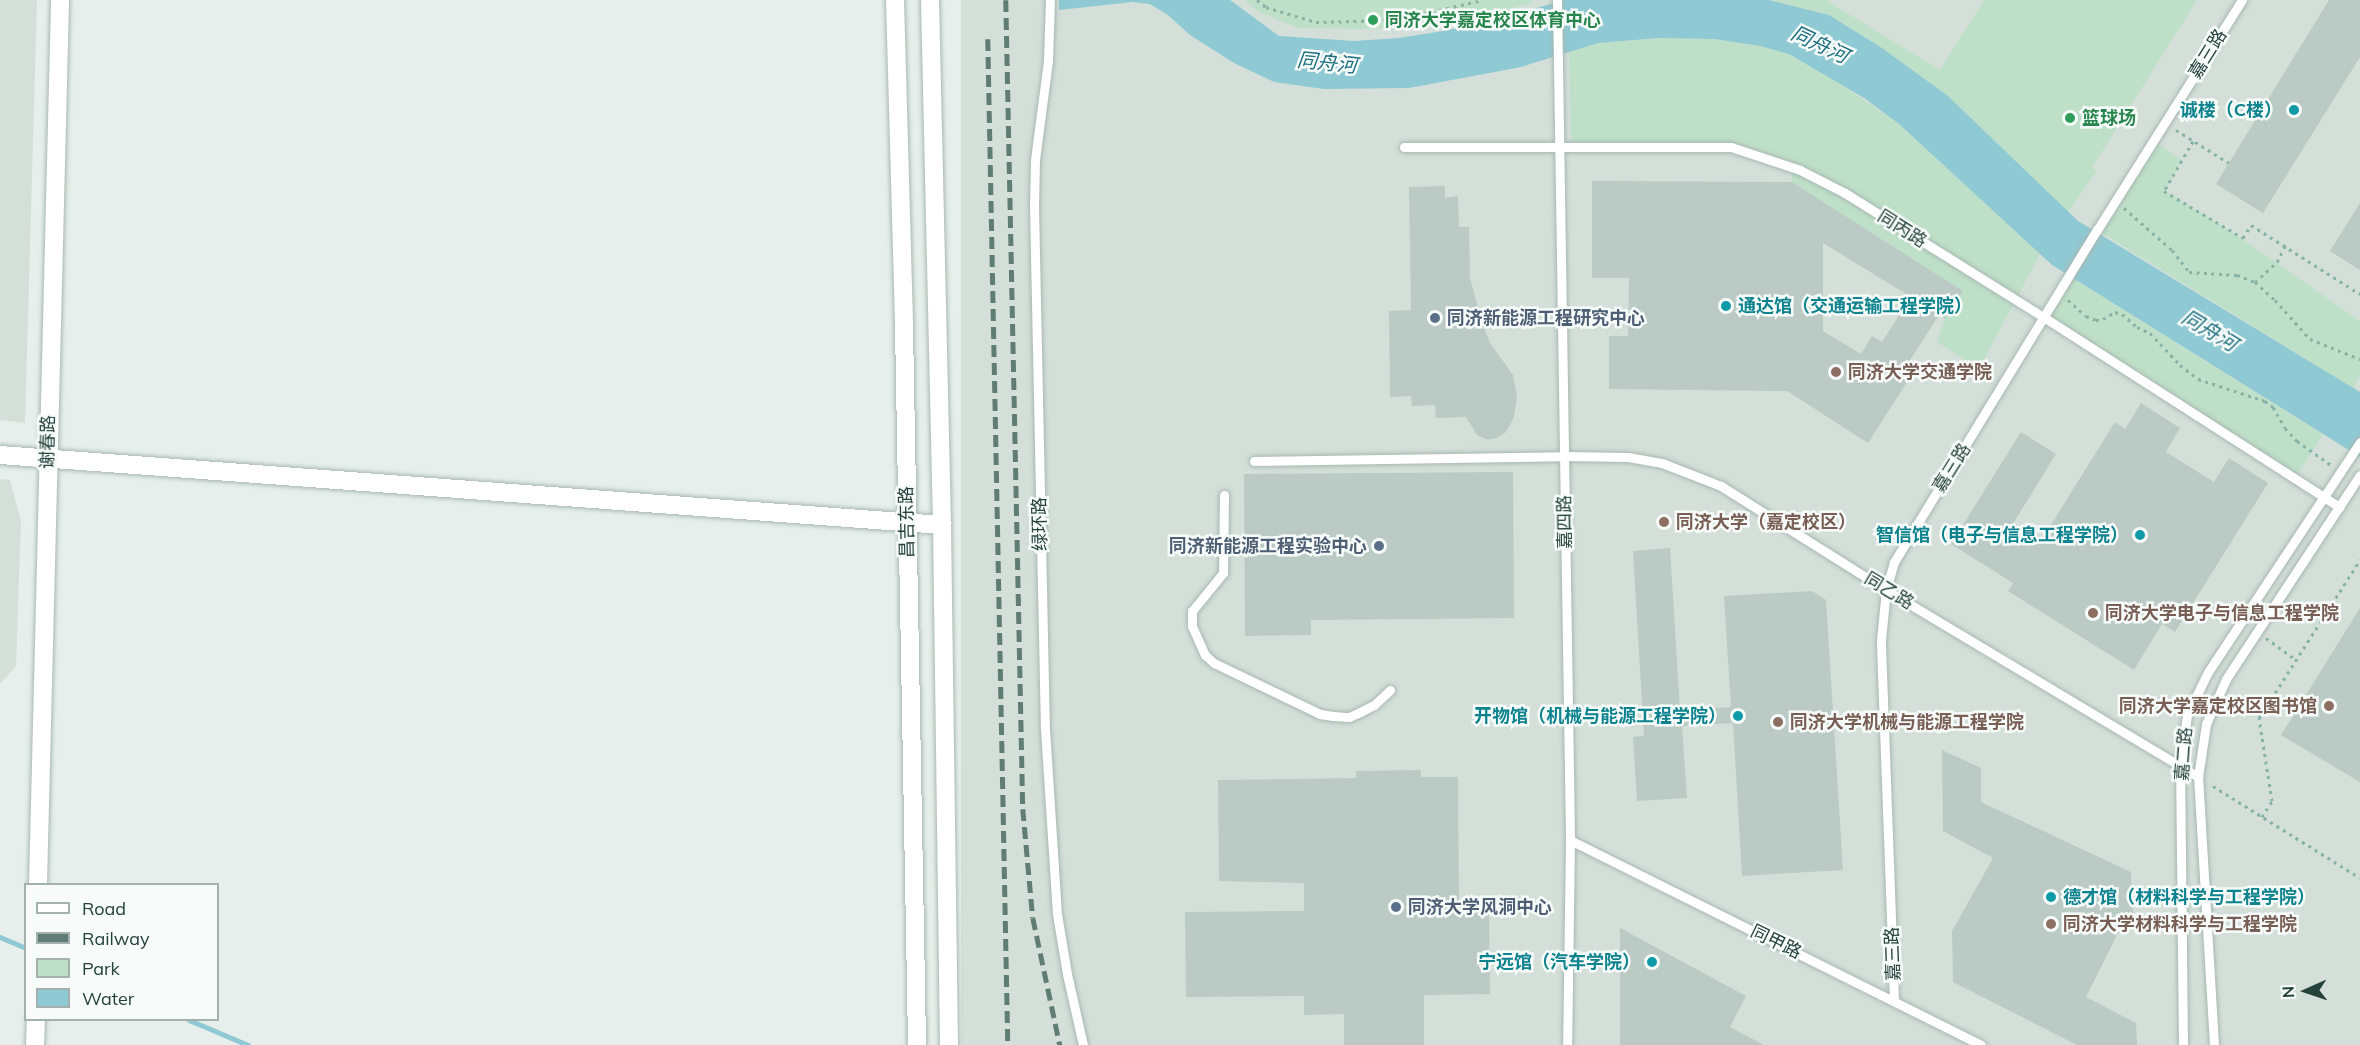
<!DOCTYPE html>
<html>
<head>
<meta charset="utf-8">
<style>
	body { margin:0 }
	#map { position:relative; width:2360px; height:1045px; overflow:hidden; background:#e6efeb; font-family:Mulish,"Noto Sans SC",sans-serif }
	div>[style] { position:absolute }
	[style*='--x'] { left:calc(var(--x)*1px); top:calc(var(--y)*1px); width:calc(var(--w)*1px); rotate:calc(var(--a)*1deg) }
	.built>* { inset:0; background:#d4dfda; transform-origin:0 0 }
	.green>* { inset:0; background:#bfe0c8; transform-origin:0 0 }
	.water>* { inset:0; background:#8ec9d4 }
	.stream>* { height:5px; margin:-2.5px; padding:0 2.5px; transform-origin:2.5px; border-radius:2.5px; background:#8ec9d4 }
	.building>* { inset:0; background:#bbcac4 }
	.path>* { height:3px; margin-top:-1.5px; transform-origin:0; background:repeating-linear-gradient(90deg,#86b3a5 0 3px,transparent 0 7.5px) }
	.roads { filter:drop-shadow(0 0 2px #a8b8b2) drop-shadow(0 0 2px #a8b8b2) }
	.service>* { height:9px; margin:-4.5px; padding:0 4.5px; transform-origin:4.5px; border-radius:4.5px; background:#fff }
	.minor>* { height:18px; margin:-9px; padding:0 9px; transform-origin:9px; border-radius:9px; background:#fff }
	.tertiary>* { height:18px; margin:-9px; padding:0 9px; transform-origin:9px; border-radius:9px; background:#fff }
	.rail>* { height:4.5px; margin-top:-2.25px; transform-origin:0; background:repeating-linear-gradient(90deg,#5f7d75 0 12px,transparent 0 18px) }
	.dots>* { width:16px; height:16px; translate:-50% -50%; box-sizing:border-box; border:3px solid #f7fbf9; border-radius:50% }
	span { translate:-50% -50%; white-space:nowrap; text-align:center; line-height:1.15; -webkit-text-stroke:5px #f7fbf9; paint-order:stroke }
	.leisure-label { font-size:18px; color:#27864d; font-weight:700 }
	.left { translate:0 -50%; text-align:left }
	.street-label { font-size:18px; color:#24423a }
	.culture-label { font-size:18px; color:#0d838f; font-weight:700 }
	.right { translate:-100% -50%; text-align:right }
	.service-label { font-size:18px; color:#4e5e75; font-weight:700 }
	.education-label { font-size:18px; color:#785e54; font-weight:700 }
	.water-label { font-size:20px; color:#1c6f80; font-style:italic }
	.legend { position:absolute; left:24px; top:883px; width:195px; height:138px; box-sizing:border-box; background:#f7fbf9; border:2px solid #a3b1ad; margin:0; padding:8px 10px; list-style:none; font-size:18px; color:#24423a }
	.legend li { display:flex; align-items:center; gap:12px; height:30px }
	.legend b { width:30px; border:2px solid #a3b1ad }
	.north { position:absolute; left:2276px; top:961px; width:60px; height:60px; -webkit-text-stroke:4px #f7fbf9; paint-order:stroke; rotate:267deg; font-size:16px; font-weight:700; line-height:24px; text-align:center; color:#24423a }
	.north::after { content:''; display:block; margin:auto; width:21px; height:27px; background:#24423a; clip-path:polygon(50% 0,100% 100%,50% 72%,0 100%) }
</style>
</head>
<body>
<div id="map">
	<div class="built">
		<div style="clip-path:polygon(0 0,37px 0,25px 423px,0 420px)"></div>
		<div style="left:961px;top:0;width:1399px;height:1045px"></div>
		<div style="clip-path:polygon(0 479px,10px 480px,21px 521px,16px 666px,0 684px)"></div>
	</div>
	<div class="green">
		<div style="clip-path:polygon(1244px 0,1532px 0,1532px 3px,1445px 26px,1359px 29px,1298px 28px,1261px 13px)"></div>
		<div style="clip-path:polygon(1769px 0,1826px 0,1940px 70px,1984px 0,2197px 0,2093px 166px,2096px 172px,2068px 212px,1948px 96px,1882px 48px,1829px 15px)"></div>
		<div style="clip-path:polygon(1659px 38px,1714px 39px,1760px 46px,1789px 54px,1826px 74px,1899px 124px,2040px 254px,1979px 369px,1937px 342px,1945px 319px,1963px 291px,1792px 182px,1792px 167px,1731px 147px,1571px 146px,1569px 51px,1598px 43px)"></div>
		<div style="clip-path:polygon(2153px 141px,2182px 160px,2165px 191px,2238px 236px,2360px 321px,2360px 376px,2353px 388px,2097px 230px)"></div>
		<div style="left:2071px;top:277px;width:297px;height:49px;rotate:32deg"></div>
	</div>
	<div class="water">
		<div style="clip-path:polygon(1059px 0,1230px 0,1279px 36px,1354px 41px,1399px 38px,1443px 31px,1496px 20px,1564px 0,1769px 0,1829px 15px,1882px 48px,1948px 96px,2078px 221px,2360px 392px,2360px 457px,2052px 265px,1899px 124px,1864px 98px,1789px 54px,1760px 46px,1714px 39px,1659px 38px,1598px 43px,1521px 67px,1409px 88px,1324px 89px,1274px 82px,1234px 63px,1190px 35px,1168px 15px,1150px 4px,1132px 2px,1059px 10px)"></div>
	</div>
	<div class="stream">
		<div style="--x:0;--y:937;--w:28;--a:23"></div>
		<div style="--x:189;--y:1020;--w:64;--a:23"></div>
	</div>
	<div class="building">
		<div style="clip-path:polygon(2329px 0,2360px 0,2360px 57px,2263px 213px,2216px 184px)"></div>
		<div style="clip-path:polygon(evenodd,1592px 181px,1792px 182px,1963px 291px,1945px 319px,1939px 315px,1910px 360px,1918px 365px,1868px 443px,1787px 391px,1609px 389px,1609px 336px,1628px 336px,1629px 278px,1592px 278px,1592px 181px,1823px 243px,1911px 297px,1882px 342px,1872px 336px,1861px 354px,1823px 331px,1823px 243px)"></div>
		<div style="clip-path:polygon(1445px 186px,1445px 198px,1458px 196px,1459px 227px,1469px 227px,1470px 278px,1483px 325px,1490px 343px,1513px 375px,1517px 396px,1514px 417px,1506px 432px,1497px 438px,1488px 440px,1477px 435px,1466px 417px,1436px 418px,1435px 405px,1412px 406px,1411px 396px,1390px 397px,1389px 311px,1411px 310px,1409px 187px)"></div>
		<div style="clip-path:polygon(2360px 203px,2360px 270px,2330px 251px)"></div>
		<div style="clip-path:polygon(2141px 403px,2180px 428px,2166px 452px,2214px 482px,2229px 458px,2268px 483px,2175px 632px,2162px 624px,2134px 670px,2008px 591px,2013px 583px,1951px 544px,2021px 432px,2056px 454px,2011px 527px,2039px 544px,2115px 422px,2125px 429px)"></div>
		<div style="clip-path:polygon(1513px 472px,1514px 618px,1311px 620px,1311px 635px,1245px 636px,1244px 474px)"></div>
		<div style="clip-path:polygon(1670px 548px,1680px 710px,1731px 707px,1724px 596px,1812px 591px,1826px 600px,1843px 870px,1742px 876px,1733px 723px,1682px 726px,1687px 798px,1637px 801px,1633px 737px,1644px 736px,1633px 551px)"></div>
		<div style="clip-path:polygon(2360px 608px,2360px 782px,2281px 735px)"></div>
		<div style="clip-path:polygon(1942px 750px,1981px 768px,1981px 802px,2131px 872px,2134px 928px,2123px 923px,2086px 997px,2136px 1023px,2137px 1045px,2077px 1045px,1953px 982px,1952px 931px,1993px 858px,1943px 831px)"></div>
		<div style="clip-path:polygon(1421px 770px,1421px 777px,1458px 777px,1459px 903px,1489px 902px,1490px 994px,1424px 995px,1424px 1045px,1344px 1045px,1344px 1014px,1304px 1015px,1304px 996px,1186px 997px,1185px 912px,1304px 911px,1304px 883px,1219px 881px,1218px 780px,1356px 778px,1356px 771px)"></div>
		<div style="clip-path:polygon(1620px 928px,1746px 996px,1730px 1027px,1764px 1045px,1620px 1045px)"></div>
	</div>
	<div class="path">
		<div style="--x:1257;--y:0;--w:11;--a:38"></div>
		<div style="--x:1266;--y:7;--w:52;--a:16.7"></div>
		<div style="--x:1316;--y:22;--w:79;--a:-1.5"></div>
		<div style="--x:1395;--y:20;--w:90;--a:-12.8"></div>
		<div style="--x:2176;--y:130;--w:62;--a:31.9"></div>
		<div style="--x:2193;--y:141;--w:58;--a:120.1"></div>
		<div style="--x:2164;--y:191;--w:92;--a:30.7"></div>
		<div style="--x:2243;--y:238;--w:15;--a:-58"></div>
		<div style="--x:2251;--y:225;--w:129;--a:32.3"></div>
		<div style="--x:2124;--y:208;--w:64;--a:41.2"></div>
		<div style="--x:2172;--y:250;--w:28;--a:52"></div>
		<div style="--x:2189;--y:272;--w:48;--a:3.6"></div>
		<div style="--x:2237;--y:275;--w:19;--a:21"></div>
		<div style="--x:2255;--y:282;--w:27;--a:42"></div>
		<div style="--x:2275;--y:300;--w:52;--a:48.1"></div>
		<div style="--x:2310;--y:339;--w:54;--a:21.8"></div>
		<div style="--x:2255;--y:282;--w:30;--a:-42"></div>
		<div style="--x:2277;--y:262;--w:18;--a:-63"></div>
		<div style="--x:2068;--y:300;--w:24;--a:42"></div>
		<div style="--x:2086;--y:316;--w:11;--a:22"></div>
		<div style="--x:2096;--y:320;--w:7;--a:-8"></div>
		<div style="--x:2103;--y:319;--w:14;--a:-30"></div>
		<div style="--x:2115;--y:312;--w:7;--a:16"></div>
		<div style="--x:2122;--y:314;--w:20;--a:41"></div>
		<div style="--x:2137;--y:327;--w:14;--a:25"></div>
		<div style="--x:2150;--y:333;--w:44;--a:46.8"></div>
		<div style="--x:2180;--y:365;--w:23;--a:38"></div>
		<div style="--x:2198;--y:379;--w:71;--a:18.2"></div>
		<div style="--x:2265;--y:401;--w:10;--a:37"></div>
		<div style="--x:2273;--y:407;--w:24;--a:60"></div>
		<div style="--x:2285;--y:428;--w:18;--a:47"></div>
		<div style="--x:2297;--y:441;--w:42;--a:35.2"></div>
		<div style="--x:2266;--y:638;--w:37;--a:36"></div>
		<div style="--x:2213;--y:786;--w:173;--a:32"></div>
		<div style="--x:2262;--y:817;--w:19;--a:-58"></div>
		<div style="--x:2272;--y:801;--w:84;--a:-98.9"></div>
		<div style="--x:2259;--y:718;--w:188;--a:-57.4"></div>
	</div>
	<div class="roads">
		<div class="service">
			<div style="--x:1050;--y:0;--w:61;--a:91.9"></div>
			<div style="--x:1048;--y:61;--w:100;--a:97.5"></div>
			<div style="--x:1035;--y:160;--w:46;--a:91.2"></div>
			<div style="--x:1034;--y:206;--w:523;--a:88.8"></div>
			<div style="--x:1045;--y:729;--w:185;--a:86.3"></div>
			<div style="--x:1057;--y:914;--w:61;--a:80.5"></div>
			<div style="--x:1067;--y:974;--w:73;--a:77.3"></div>
			<div style="--x:1557;--y:0;--w:840;--a:89.11"></div>
			<div style="--x:1570;--y:840;--w:205;--a:90.8"></div>
			<div style="--x:1404;--y:147;--w:327;--a:0"></div>
			<div style="--x:1731;--y:147;--w:73;--a:18.4"></div>
			<div style="--x:1800;--y:170;--w:51;--a:27.1"></div>
			<div style="--x:1845;--y:193;--w:236;--a:32"></div>
			<div style="--x:2045;--y:318;--w:350;--a:32.7"></div>
			<div style="--x:1254;--y:461;--w:310;--a:-0.9"></div>
			<div style="--x:1564;--y:456;--w:64;--a:0.9"></div>
			<div style="--x:1628;--y:457;--w:35;--a:10"></div>
			<div style="--x:1662;--y:463;--w:63;--a:21.3"></div>
			<div style="--x:1721;--y:486;--w:195;--a:32.2"></div>
			<div style="--x:1886;--y:590;--w:364;--a:30.9"></div>
			<div style="--x:1224;--y:495;--w:78;--a:90.7"></div>
			<div style="--x:1223;--y:573;--w:49;--a:129.2"></div>
			<div style="--x:1192;--y:611;--w:15;--a:90"></div>
			<div style="--x:1192;--y:626;--w:32;--a:66"></div>
			<div style="--x:1205;--y:655;--w:12;--a:42"></div>
			<div style="--x:1214;--y:663;--w:118;--a:25.7"></div>
			<div style="--x:1320;--y:714;--w:13;--a:9"></div>
			<div style="--x:1333;--y:716;--w:16;--a:4"></div>
			<div style="--x:1349;--y:717;--w:12;--a:-24"></div>
			<div style="--x:1360;--y:712;--w:16;--a:-27"></div>
			<div style="--x:1374;--y:705;--w:22;--a:-43"></div>
			<div style="--x:1570;--y:840;--w:459;--a:26.5"></div>
			<div style="--x:1894;--y:1000;--w:360;--a:-92.1"></div>
			<div style="--x:1881;--y:640;--w:50;--a:-84.3"></div>
			<div style="--x:1886;--y:590;--w:29;--a:-74"></div>
			<div style="--x:1894;--y:562;--w:389;--a:-58.6"></div>
			<div style="--x:2097;--y:230;--w:272;--a:-57.8"></div>
			<div style="--x:2183;--y:1045;--w:280;--a:-90.6"></div>
			<div style="--x:2180;--y:765;--w:50;--a:-82"></div>
			<div style="--x:2187;--y:715;--w:48;--a:-64"></div>
			<div style="--x:2208;--y:672;--w:276;--a:-56.5"></div>
			<div style="--x:2214;--y:1045;--w:268;--a:-93.4"></div>
			<div style="--x:2198;--y:777;--w:54;--a:-81.4"></div>
			<div style="--x:2206;--y:724;--w:49;--a:-66"></div>
			<div style="--x:2226;--y:679;--w:244;--a:-56.7"></div>
		</div>
		<div class="minor">
			<div style="--x:0;--y:455;--w:945;--a:4.25"></div>
			<div style="--x:38;--y:884;--w:884;--a:-88.57"></div>
			<div style="--x:35;--y:1045;--w:25;--a:-88"></div>
		</div>
		<div class="tertiary">
			<div style="--x:895;--y:0;--w:326;--a:88.4"></div>
			<div style="--x:904;--y:326;--w:719;--a:88.96"></div>
			<div style="--x:930;--y:0;--w:525;--a:88.69"></div>
			<div style="--x:942;--y:525;--w:520;--a:89.23"></div>
		</div>
	</div>
	<div class="rail">
		<div style="--x:1006;--y:0;--w:809;--a:88.8"></div>
		<div style="--x:1023;--y:809;--w:109;--a:84.8"></div>
		<div style="--x:1033;--y:918;--w:130;--a:78"></div>
		<div style="--x:988;--y:39;--w:1006;--a:88.86"></div>
	</div>
	<div class="dots">
		<div style="left:1373px;top:20px;background:#2e9e5b"></div>
		<div style="left:2294px;top:110px;background:#0f9aa8"></div>
		<div style="left:2070px;top:118px;background:#2e9e5b"></div>
		<div style="left:1726px;top:306px;background:#0f9aa8"></div>
		<div style="left:1435px;top:318px;background:#5c6f8a"></div>
		<div style="left:1836px;top:372px;background:#8d6e63"></div>
		<div style="left:1664px;top:522px;background:#8d6e63"></div>
		<div style="left:2140px;top:535px;background:#0f9aa8"></div>
		<div style="left:1379px;top:546px;background:#5c6f8a"></div>
		<div style="left:2093px;top:613px;background:#8d6e63"></div>
		<div style="left:2329px;top:706px;background:#8d6e63"></div>
		<div style="left:1738px;top:716px;background:#0f9aa8"></div>
		<div style="left:1778px;top:722px;background:#8d6e63"></div>
		<div style="left:2051px;top:897px;background:#0f9aa8"></div>
		<div style="left:1396px;top:907px;background:#5c6f8a"></div>
		<div style="left:2051px;top:924px;background:#8d6e63"></div>
		<div style="left:1652px;top:962px;background:#0f9aa8"></div>
	</div>
	<div class="leisure-label">
		<span class="left" style="left:1385px;top:20px">同济大学嘉定校区体育中心</span>
		<span class="left" style="left:2082px;top:118px">篮球场</span>
	</div>
	<div class="street-label">
		<span style="left:2208px;top:54px;rotate:-58deg">嘉三路</span>
		<span style="left:1902px;top:229px;rotate:32deg">同丙路</span>
		<span style="left:48px;top:442px;rotate:-89deg">谢春路</span>
		<span style="left:1952px;top:468px;rotate:-58deg">嘉三路</span>
		<span style="left:907px;top:522px;rotate:-91deg">昌吉东路</span>
		<span style="left:1565px;top:522px;rotate:-91deg">嘉四路</span>
		<span style="left:1040px;top:524px;rotate:-91deg">绿环路</span>
		<span style="left:1889px;top:591px;rotate:31deg">同乙路</span>
		<span style="left:2184px;top:754px;rotate:-86deg">嘉二路</span>
		<span style="left:1776px;top:942px;rotate:26deg">同甲路</span>
		<span style="left:1893px;top:954px;rotate:-92deg">嘉三路</span>
	</div>
	<div class="culture-label">
		<span class="right" style="left:2282px;top:110px">诚楼（C楼）</span>
		<span class="left" style="left:1738px;top:306px">通达馆（交通运输工程学院）</span>
		<span class="right" style="left:2128px;top:535px">智信馆（电子与信息工程学院）</span>
		<span class="right" style="left:1726px;top:716px">开物馆（机械与能源工程学院）</span>
		<span class="left" style="left:2063px;top:897px">德才馆（材料科学与工程学院）</span>
		<span class="right" style="left:1640px;top:962px">宁远馆（汽车学院）</span>
	</div>
	<div class="service-label">
		<span class="left" style="left:1447px;top:318px">同济新能源工程研究中心</span>
		<span class="right" style="left:1367px;top:546px">同济新能源工程实验中心</span>
		<span class="left" style="left:1408px;top:907px">同济大学风洞中心</span>
	</div>
	<div class="education-label">
		<span class="left" style="left:1848px;top:372px">同济大学交通学院</span>
		<span class="left" style="left:1676px;top:522px">同济大学（嘉定校区）</span>
		<span class="left" style="left:2105px;top:613px">同济大学电子与信息工程学院</span>
		<span class="right" style="left:2317px;top:706px">同济大学嘉定校区图书馆</span>
		<span class="left" style="left:1790px;top:722px">同济大学机械与能源工程学院</span>
		<span class="left" style="left:2063px;top:924px">同济大学材料科学与工程学院</span>
	</div>
	<div class="water-label">
		<span style="left:1820px;top:44px;rotate:25deg">同舟河</span>
		<span style="left:1327px;top:62px;rotate:6deg">同舟河</span>
		<span style="left:2210px;top:330px;rotate:31deg">同舟河</span>
	</div>
	<ul class="legend">
	<li><b style="height:8px;background:#fff"></b>Road</li>
	<li><b style="height:8px;background:#5f7d75"></b>Railway</li>
	<li><b style="height:16px;background:#bfe0c8"></b>Park</li>
	<li><b style="height:16px;background:#8ec9d4"></b>Water</li>
	</ul>
	<div class="north">N</div>
</div>
</body>
</html>
